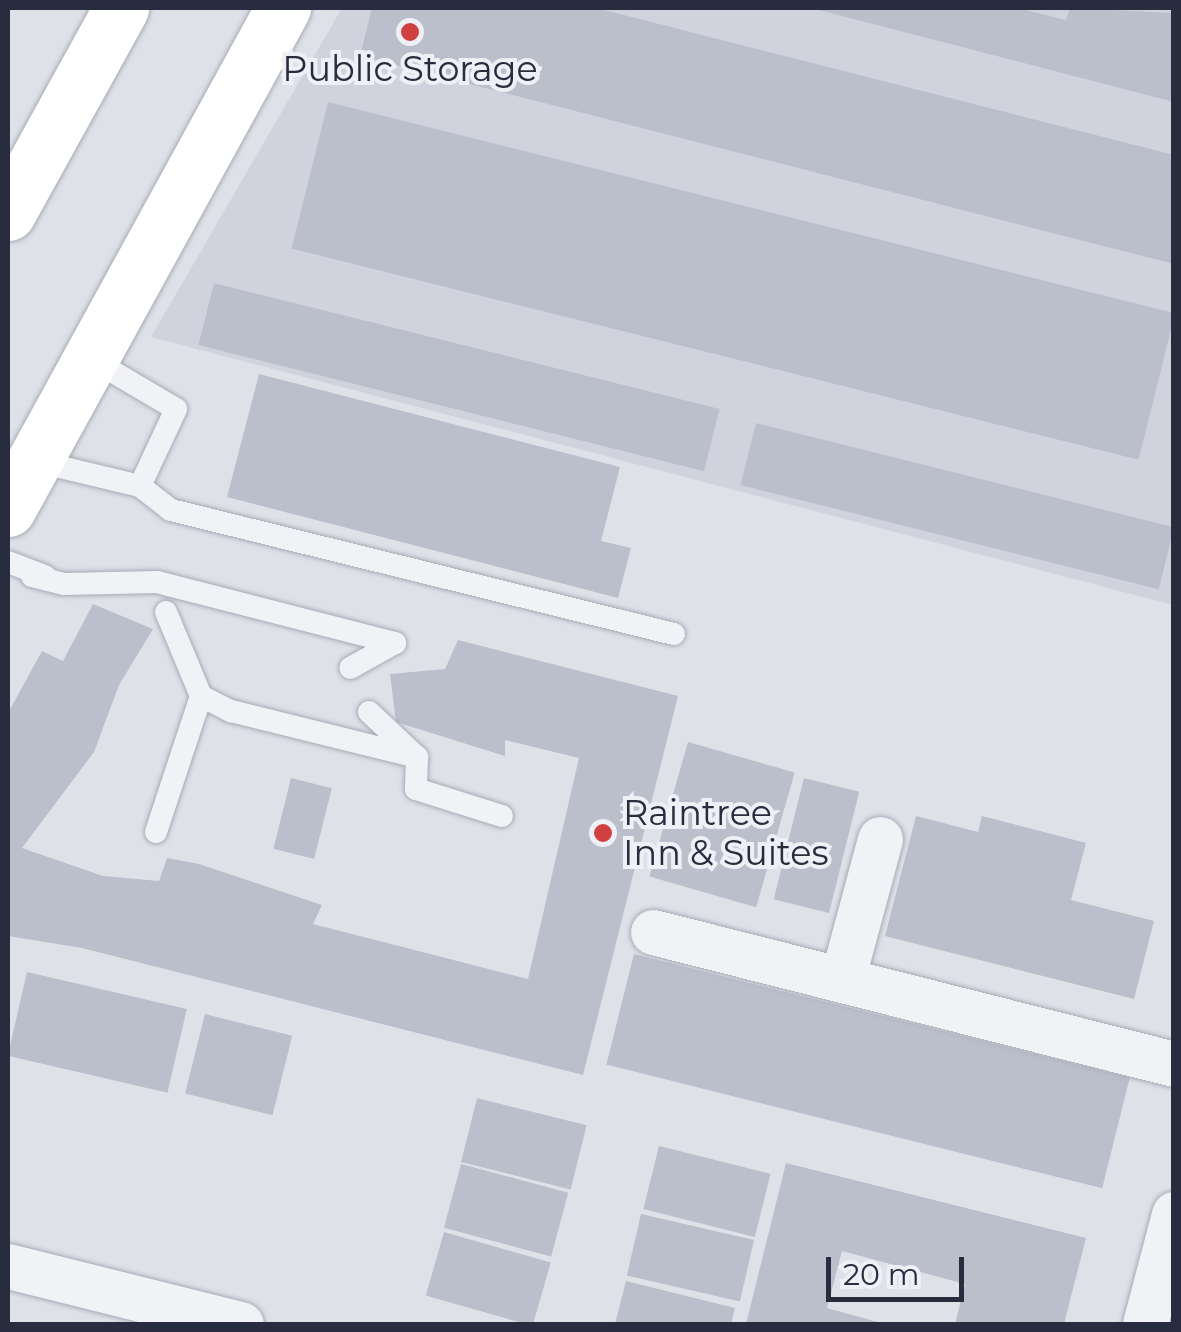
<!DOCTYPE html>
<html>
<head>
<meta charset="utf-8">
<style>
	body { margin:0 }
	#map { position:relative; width:1181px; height:1332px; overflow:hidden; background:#dee1e8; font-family:Montserrat,sans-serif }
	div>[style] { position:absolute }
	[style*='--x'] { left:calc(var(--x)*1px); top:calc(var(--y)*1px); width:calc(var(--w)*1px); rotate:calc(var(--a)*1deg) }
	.built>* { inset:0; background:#d0d3dd }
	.building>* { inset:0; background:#bbbfcb; transform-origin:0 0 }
	.roads { filter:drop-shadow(0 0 2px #a7abb5) drop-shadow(0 0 2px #a7abb5) }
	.lane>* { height:22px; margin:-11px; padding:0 11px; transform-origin:11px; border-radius:11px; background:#f1f2f6 }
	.street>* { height:45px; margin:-22.5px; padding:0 22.5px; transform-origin:22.5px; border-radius:22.5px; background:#f1f2f6 }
	.secondary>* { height:55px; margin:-27.5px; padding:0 27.5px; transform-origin:27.5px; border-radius:27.5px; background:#fff }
	.highway>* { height:55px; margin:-27.5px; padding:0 27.5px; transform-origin:27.5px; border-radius:27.5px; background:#fff }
	.dots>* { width:28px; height:28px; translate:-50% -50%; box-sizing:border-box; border:5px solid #eef0f6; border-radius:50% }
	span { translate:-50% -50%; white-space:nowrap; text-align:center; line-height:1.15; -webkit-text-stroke:8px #eef0f6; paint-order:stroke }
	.poi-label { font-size:35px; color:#272c3f }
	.left { translate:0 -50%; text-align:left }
	.frame { position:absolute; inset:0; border:10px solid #272c3f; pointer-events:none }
	.scale { position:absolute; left:826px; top:1257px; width:138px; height:45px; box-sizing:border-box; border:5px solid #272c3f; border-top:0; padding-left:12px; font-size:30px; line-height:35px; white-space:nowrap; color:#272c3f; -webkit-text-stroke:8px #eef0f6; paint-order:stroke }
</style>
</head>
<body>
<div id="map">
	<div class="built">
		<div style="clip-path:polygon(342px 8px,1173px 8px,1173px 605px,151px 337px)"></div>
	</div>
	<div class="building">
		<div style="clip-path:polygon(372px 8px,596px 8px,1174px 155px,1174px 264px,360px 56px)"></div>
		<div style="clip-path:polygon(1018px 8px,1066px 20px,1070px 8px,1174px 13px,1174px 102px,815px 9px)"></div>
		<div style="left:328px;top:102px;width:873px;height:151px;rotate:14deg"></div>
		<div style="left:214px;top:283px;width:521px;height:64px;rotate:14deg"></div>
		<div style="clip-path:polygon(259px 374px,620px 467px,601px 541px,631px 548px,618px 598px,227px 497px)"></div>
		<div style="left:756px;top:423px;width:431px;height:64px;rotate:14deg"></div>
		<div style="clip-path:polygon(93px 604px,153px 629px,119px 685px,94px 752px,22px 848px,103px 876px,159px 881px,167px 858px,199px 864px,322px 905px,313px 924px,528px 979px,579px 758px,505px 740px,505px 756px,396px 722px,390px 674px,445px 669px,458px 640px,678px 696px,583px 1075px,82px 948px,8px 936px,8px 713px,42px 651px,63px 661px)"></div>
		<div style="left:688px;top:742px;width:111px;height:140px;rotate:16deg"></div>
		<div style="left:291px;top:778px;width:42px;height:73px;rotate:14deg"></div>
		<div style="left:804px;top:778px;width:57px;height:125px;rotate:14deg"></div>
		<div style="clip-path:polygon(916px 816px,978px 832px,982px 816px,1086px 843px,1071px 900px,1154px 921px,1134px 999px,885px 936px)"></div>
		<div style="left:634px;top:954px;width:511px;height:114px;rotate:14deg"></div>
		<div style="left:27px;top:972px;width:164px;height:86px;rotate:13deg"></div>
		<div style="left:205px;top:1014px;width:90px;height:82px;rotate:14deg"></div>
		<div style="left:477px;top:1098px;width:113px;height:66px;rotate:14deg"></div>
		<div style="left:659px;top:1146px;width:115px;height:65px;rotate:14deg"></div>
		<div style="clip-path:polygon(786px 1163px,1086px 1238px,1064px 1324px,955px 1324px,965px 1284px,842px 1251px,827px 1308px,885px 1324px,746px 1324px)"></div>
		<div style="left:461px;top:1164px;width:111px;height:66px;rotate:15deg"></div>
		<div style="left:641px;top:1214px;width:116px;height:63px;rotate:13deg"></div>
		<div style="left:444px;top:1232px;width:111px;height:66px;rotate:16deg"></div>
		<div style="clip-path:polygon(626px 1281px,735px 1308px,731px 1324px,615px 1324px)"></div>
	</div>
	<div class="roads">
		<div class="lane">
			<div style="--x:35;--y:461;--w:108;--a:13.4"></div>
			<div style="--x:140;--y:486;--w:85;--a:-64.9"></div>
			<div style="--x:176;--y:409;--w:99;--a:-149.5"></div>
			<div style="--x:140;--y:486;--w:39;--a:38"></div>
			<div style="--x:171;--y:510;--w:518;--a:13.85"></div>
			<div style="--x:8;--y:562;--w:40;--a:21"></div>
			<div style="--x:32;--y:576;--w:33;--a:14"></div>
			<div style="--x:64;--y:584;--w:93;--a:-1.2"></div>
			<div style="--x:157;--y:582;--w:246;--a:14.4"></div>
			<div style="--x:395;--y:643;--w:51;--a:150.9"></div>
			<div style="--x:166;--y:612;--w:91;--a:67.4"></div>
			<div style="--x:201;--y:696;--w:34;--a:27"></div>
			<div style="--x:231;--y:711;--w:192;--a:13.9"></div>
			<div style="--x:417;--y:757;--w:32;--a:92"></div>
			<div style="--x:416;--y:789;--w:90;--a:17.4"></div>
			<div style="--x:369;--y:712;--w:66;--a:43.2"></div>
			<div style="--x:156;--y:832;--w:143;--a:-71.7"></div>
		</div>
		<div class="street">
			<div style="--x:653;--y:932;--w:537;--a:14.22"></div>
			<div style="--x:842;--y:980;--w:146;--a:-74.9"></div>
			<div style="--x:8;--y:1266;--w:240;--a:14"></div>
			<div style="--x:1145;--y:1324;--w:114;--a:-75.2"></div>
		</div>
		<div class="secondary">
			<div style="--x:8;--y:509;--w:572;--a:-61.24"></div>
		</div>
		<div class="highway">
			<div style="--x:8;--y:213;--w:234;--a:-61.1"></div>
		</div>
	</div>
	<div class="dots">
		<div style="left:410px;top:32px;background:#d04040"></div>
		<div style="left:603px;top:833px;background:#d04040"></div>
	</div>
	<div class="poi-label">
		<span style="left:410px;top:69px">Public Storage</span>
		<span class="left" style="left:623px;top:833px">Raintree<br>Inn &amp; Suites</span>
	</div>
	<div class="frame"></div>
	<div class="scale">20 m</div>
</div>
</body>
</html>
